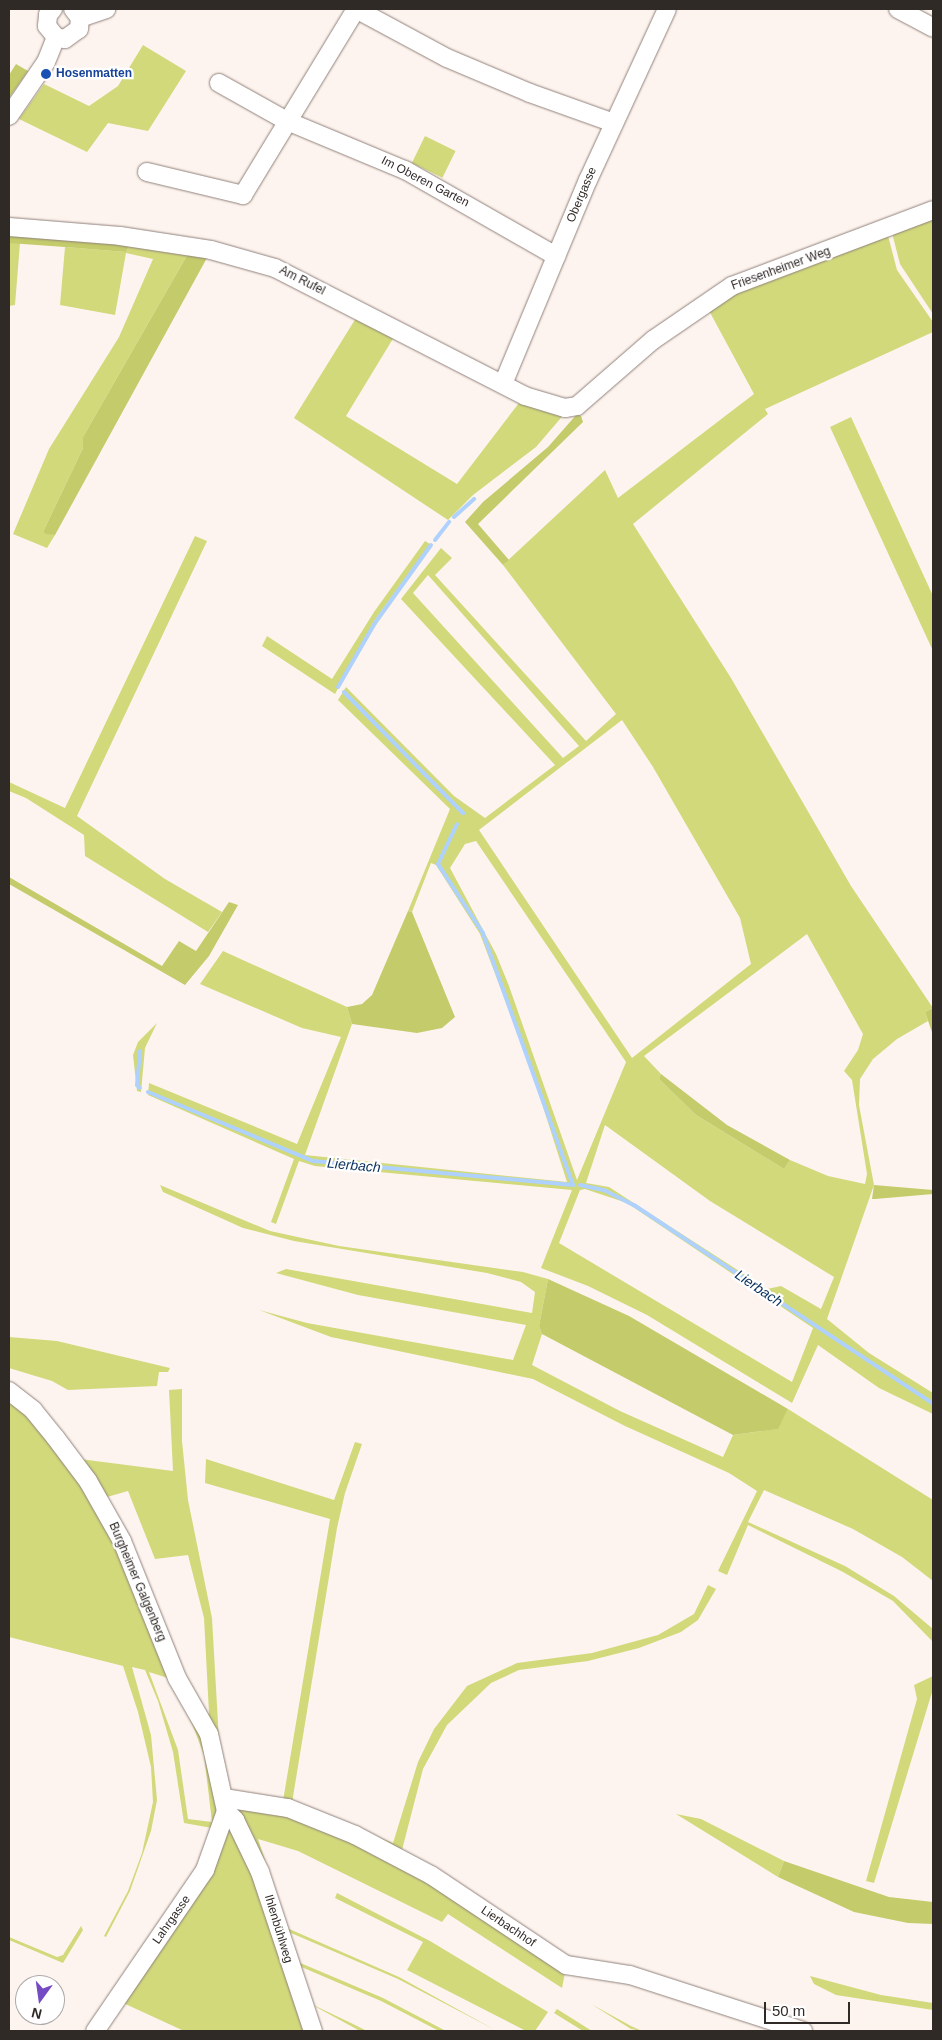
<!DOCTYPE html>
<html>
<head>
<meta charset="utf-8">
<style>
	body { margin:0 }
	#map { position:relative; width:942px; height:2040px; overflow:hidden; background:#fef4ef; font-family:Helvetica,sans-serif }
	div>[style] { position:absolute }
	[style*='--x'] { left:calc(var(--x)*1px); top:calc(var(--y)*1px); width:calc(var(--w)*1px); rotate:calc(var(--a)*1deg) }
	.green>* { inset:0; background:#d1d97b; transform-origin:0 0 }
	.forest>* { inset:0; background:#c3cb6b }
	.stream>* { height:4px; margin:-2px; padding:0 2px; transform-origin:2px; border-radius:2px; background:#aed1fd }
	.roads { filter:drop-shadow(0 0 1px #90817b) drop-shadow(0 0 1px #90817b) }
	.minor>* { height:18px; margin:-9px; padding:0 9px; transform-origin:9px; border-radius:9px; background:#fff }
	.dots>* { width:14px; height:14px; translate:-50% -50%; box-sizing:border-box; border:2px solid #fff; border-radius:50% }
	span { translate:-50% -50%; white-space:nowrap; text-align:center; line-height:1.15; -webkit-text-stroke:4.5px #fff; paint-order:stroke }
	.transit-label { font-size:12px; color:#164399; font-weight:700 }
	.left { translate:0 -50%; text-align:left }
	.street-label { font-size:12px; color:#302a27 }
	.water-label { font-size:14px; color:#09315e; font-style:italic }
	.frame { position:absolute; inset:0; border:10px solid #302a27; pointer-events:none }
	.north { position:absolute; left:15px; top:1975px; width:50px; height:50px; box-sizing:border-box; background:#fff; border:1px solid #acaaa9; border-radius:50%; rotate:194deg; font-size:14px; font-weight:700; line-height:20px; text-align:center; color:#302a27 }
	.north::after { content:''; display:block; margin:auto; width:18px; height:22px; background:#754bc3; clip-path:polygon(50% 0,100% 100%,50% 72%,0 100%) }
	.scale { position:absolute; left:764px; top:2002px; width:86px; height:22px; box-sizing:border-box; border:2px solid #302a27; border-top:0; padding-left:6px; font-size:15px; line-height:18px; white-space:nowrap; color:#302a27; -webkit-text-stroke:4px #fff; paint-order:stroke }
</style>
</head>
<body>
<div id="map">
	<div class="green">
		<div style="clip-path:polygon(143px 45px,186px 71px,148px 131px,108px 123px,87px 152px,19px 119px,44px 84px,89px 106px,118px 86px)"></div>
		<div style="left:425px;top:136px;width:34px;height:30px;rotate:26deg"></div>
		<div style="clip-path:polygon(933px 209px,933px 314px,900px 264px,890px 225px)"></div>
		<div style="clip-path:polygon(evenodd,886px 228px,897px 270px,933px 322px,933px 332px,765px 409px,768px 414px,633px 524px,731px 678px,851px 886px,933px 1008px,925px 1012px,928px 1021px,897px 1039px,873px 1059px,860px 1079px,859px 1105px,874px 1185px,827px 1319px,869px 1353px,933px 1393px,933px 1414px,879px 1388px,818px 1345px,792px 1403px,647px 1315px,588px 1286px,541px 1268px,572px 1190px,315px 1166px,299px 1161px,276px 1224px,271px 1222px,294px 1159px,148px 1095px,149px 1083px,297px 1144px,341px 1037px,302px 1028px,200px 984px,223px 951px,347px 1007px,352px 1024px,305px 1155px,567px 1182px,529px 1063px,480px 934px,436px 865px,431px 863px,412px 912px,408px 911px,450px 809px,338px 700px,346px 687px,454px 796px,485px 818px,555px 765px,401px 599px,441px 548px,452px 558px,435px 575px,586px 741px,616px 714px,503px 565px,605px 470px,618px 498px,754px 394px,706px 305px,886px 228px,428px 575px,579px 746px,563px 758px,413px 593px,428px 575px,886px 228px,622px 720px,653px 767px,740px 918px,751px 964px,632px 1058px,479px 830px,622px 720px,886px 228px,476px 841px,626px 1062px,577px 1180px,509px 986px,496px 954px,450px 868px,465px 844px,476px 841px,886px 228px,807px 934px,863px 1034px,858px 1050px,844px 1071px,852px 1080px,867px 1174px,865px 1184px,828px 1176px,790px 1160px,784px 1169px,696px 1115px,659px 1079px,661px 1074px,644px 1056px,807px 934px,886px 228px,605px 1125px,710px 1201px,834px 1277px,821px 1309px,781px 1286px,767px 1289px,609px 1187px,586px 1183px,605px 1125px,886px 228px,585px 1189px,627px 1203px,813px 1328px,792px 1382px,559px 1243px,580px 1190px,585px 1189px)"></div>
		<div style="clip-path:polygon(131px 242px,189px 252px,83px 437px,83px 448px,43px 532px,55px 535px,47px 548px,13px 534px,49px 449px,119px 337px,153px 259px,126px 253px,115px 315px,60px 305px,65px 247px,126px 252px)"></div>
		<div style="clip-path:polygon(9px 243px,20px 243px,15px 305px,9px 306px)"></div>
		<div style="clip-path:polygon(356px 318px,394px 337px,346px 416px,457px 484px,522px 399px,566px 412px,536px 447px,473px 495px,448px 520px,294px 418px)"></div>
		<div style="clip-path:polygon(851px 417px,933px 596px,933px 651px,830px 427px)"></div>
		<div style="clip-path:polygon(195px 536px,207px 541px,77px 816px,165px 879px,222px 912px,208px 932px,85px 856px,84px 835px,26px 798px,9px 791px,9px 782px,65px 808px)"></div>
		<div style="clip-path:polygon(425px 541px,430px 544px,374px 621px,335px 694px,262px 646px,267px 636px,332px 679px,374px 612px)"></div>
		<div style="clip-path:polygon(157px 1023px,145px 1048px,141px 1092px,137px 1091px,133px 1055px,138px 1042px)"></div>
		<div style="clip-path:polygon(160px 1185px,270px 1231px,339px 1246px,523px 1272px,548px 1279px,539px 1326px,542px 1334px,532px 1365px,620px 1411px,723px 1457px,733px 1435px,777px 1429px,788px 1409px,933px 1500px,933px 1581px,902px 1557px,853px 1529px,764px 1490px,748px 1522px,845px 1566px,894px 1596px,933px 1629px,933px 1642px,893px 1601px,843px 1572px,748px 1525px,727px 1575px,718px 1571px,757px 1491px,729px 1473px,625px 1426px,533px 1379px,331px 1337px,259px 1310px,307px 1323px,513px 1360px,526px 1325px,358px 1295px,276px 1273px,286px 1269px,532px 1313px,535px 1292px,521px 1282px,487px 1273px,294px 1241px,243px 1228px,163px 1192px)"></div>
		<div style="clip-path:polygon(9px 1337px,57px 1341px,170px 1368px,168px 1372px,159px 1372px,157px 1386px,68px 1390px,52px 1381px,9px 1368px)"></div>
		<div style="clip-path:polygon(evenodd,9px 1384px,80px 1459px,173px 1471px,169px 1390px,182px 1389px,182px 1441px,188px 1500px,212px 1618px,220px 1758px,231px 1790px,283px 1801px,330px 1519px,205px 1483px,206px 1459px,334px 1500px,355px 1442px,362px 1444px,345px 1493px,337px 1528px,292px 1803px,393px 1843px,418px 1762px,434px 1729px,467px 1686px,517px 1663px,592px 1653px,658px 1635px,694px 1614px,708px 1585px,716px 1589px,698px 1620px,681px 1632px,639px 1648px,588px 1661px,519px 1670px,491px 1683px,447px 1725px,423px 1769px,402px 1850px,565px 1973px,562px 1988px,448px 1914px,442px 1922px,298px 1851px,258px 1839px,265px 1860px,251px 1864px,307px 2031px,184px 2031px,121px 2002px,198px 1874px,212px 1828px,184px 1823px,173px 1752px,158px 1701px,145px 1670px,132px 1667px,151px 1735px,157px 1800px,151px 1831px,130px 1891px,106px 1937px,104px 1936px,128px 1891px,142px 1853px,153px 1802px,151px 1767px,138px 1712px,123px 1666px,9px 1637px,9px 1384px,128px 1491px,155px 1559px,188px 1555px,204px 1618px,209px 1713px,206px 1717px,182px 1674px,107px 1497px,128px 1491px,9px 1384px,149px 1672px,171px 1679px,193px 1726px,204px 1755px,212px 1822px,188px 1819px,178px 1750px,149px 1672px)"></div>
		<div style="clip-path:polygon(933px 1676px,933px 1689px,874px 1883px,866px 1881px,917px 1699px,914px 1685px)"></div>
		<div style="clip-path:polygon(676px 1814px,701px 1819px,784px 1861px,778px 1877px)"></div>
		<div style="clip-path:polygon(337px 1893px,430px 1941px,548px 2012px,535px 2031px,526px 2031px,407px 1970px,423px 1942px,335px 1898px)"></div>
		<div style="clip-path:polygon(81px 1926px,83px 1930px,63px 1963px,9px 1940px,9px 1937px,57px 1957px,63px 1955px)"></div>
		<div style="clip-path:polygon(287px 1928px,399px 1977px,497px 2031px,398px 1979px,284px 1930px)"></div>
		<div style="clip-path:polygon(291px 1959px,383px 1998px,446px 2031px,439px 2031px,381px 2001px,292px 1963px)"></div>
		<div style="clip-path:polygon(810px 1976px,881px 1995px,933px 2003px,933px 2010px,836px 1995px,814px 1984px)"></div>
		<div style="clip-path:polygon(305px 2001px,353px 2024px,367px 2031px,360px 2031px)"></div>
		<div style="clip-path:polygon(591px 2004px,631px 2026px,642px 2031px,631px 2029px)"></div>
		<div style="clip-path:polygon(557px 2009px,592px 2031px,583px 2031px,554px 2013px)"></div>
	</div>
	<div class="forest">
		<div style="clip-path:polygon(16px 64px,28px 71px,9px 98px,9px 75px)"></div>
		<div style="clip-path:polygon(9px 231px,131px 242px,126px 252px,65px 247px,9px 243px)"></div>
		<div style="clip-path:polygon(189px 252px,208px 256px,55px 535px,46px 534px,43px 532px,83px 448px,83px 437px)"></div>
		<div style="clip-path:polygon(577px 414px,581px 416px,583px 422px,478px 524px,509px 560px,503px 565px,465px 522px,483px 502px,548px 447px)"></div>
		<div style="clip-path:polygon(9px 877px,162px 966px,179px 941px,196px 951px,229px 902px,238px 905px,209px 956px,185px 985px,9px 884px)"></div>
		<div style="clip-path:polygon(408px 911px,412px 912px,455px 1017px,442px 1028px,417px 1033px,352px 1024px,347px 1007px,362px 1004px,372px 995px)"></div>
		<div style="clip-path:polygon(933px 1008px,933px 1035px,925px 1012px)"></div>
		<div style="clip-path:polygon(661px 1074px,727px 1125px,790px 1160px,784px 1169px,696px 1115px,659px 1079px)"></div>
		<div style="clip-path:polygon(874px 1185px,933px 1190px,933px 1194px,875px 1199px,872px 1199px)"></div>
		<div style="clip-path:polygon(548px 1279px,629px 1316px,788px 1409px,778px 1429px,733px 1435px,542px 1334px,539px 1326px)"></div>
		<div style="clip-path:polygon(784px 1861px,889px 1897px,933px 1902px,933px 1924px,908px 1923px,854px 1912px,778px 1877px)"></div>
	</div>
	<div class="stream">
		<div style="--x:454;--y:517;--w:27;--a:-42"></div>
		<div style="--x:435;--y:540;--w:23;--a:-52"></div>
		<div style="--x:338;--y:687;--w:74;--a:-60"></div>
		<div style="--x:375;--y:623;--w:96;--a:-54.3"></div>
		<div style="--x:344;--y:692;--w:170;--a:45.5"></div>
		<div style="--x:140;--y:1051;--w:34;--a:95"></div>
		<div style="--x:137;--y:1085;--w:4;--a:45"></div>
		<div style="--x:148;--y:1092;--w:179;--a:22.7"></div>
		<div style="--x:313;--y:1161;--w:261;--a:5.3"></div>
		<div style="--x:573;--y:1185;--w:268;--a:-109.7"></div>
		<div style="--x:483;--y:933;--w:82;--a:-123.1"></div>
		<div style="--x:438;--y:864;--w:44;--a:-64.6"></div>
		<div style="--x:580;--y:1185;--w:25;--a:12"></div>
		<div style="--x:604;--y:1190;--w:34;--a:27"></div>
		<div style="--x:634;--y:1205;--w:359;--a:33.6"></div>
	</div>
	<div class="roads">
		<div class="minor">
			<div style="--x:53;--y:9;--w:8;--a:130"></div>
			<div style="--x:48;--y:15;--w:11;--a:95"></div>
			<div style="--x:47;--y:26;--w:14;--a:51"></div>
			<div style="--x:56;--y:37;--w:9;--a:13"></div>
			<div style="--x:65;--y:39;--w:17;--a:-36"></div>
			<div style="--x:79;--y:29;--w:11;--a:-85"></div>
			<div style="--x:80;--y:18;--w:11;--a:-128"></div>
			<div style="--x:356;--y:9;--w:103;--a:28.3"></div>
			<div style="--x:447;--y:58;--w:90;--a:22.9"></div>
			<div style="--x:530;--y:93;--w:89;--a:19.7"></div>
			<div style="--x:898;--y:9;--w:40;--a:28"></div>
			<div style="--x:80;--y:18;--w:28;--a:-19"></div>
			<div style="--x:219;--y:83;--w:78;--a:29.2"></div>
			<div style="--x:287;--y:121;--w:128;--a:22.6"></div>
			<div style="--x:405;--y:170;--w:174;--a:29.7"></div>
			<div style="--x:9;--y:116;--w:65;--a:-55.6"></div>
			<div style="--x:46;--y:62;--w:27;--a:-68"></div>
			<div style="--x:147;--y:172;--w:99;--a:13.5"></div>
			<div style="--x:243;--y:195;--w:218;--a:-58.7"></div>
			<div style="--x:9;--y:227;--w:111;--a:4.6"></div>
			<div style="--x:120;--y:236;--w:92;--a:8.7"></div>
			<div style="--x:211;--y:250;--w:66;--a:15.7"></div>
			<div style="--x:275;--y:268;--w:281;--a:27.1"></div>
			<div style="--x:525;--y:396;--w:42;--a:16.7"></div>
			<div style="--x:565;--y:408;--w:12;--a:-9"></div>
			<div style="--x:577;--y:406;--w:101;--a:-41"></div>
			<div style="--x:653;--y:340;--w:96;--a:-34.4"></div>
			<div style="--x:732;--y:286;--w:215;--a:-20.7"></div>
			<div style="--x:503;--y:384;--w:221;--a:-67.4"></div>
			<div style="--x:588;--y:180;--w:188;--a:-65.2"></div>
			<div style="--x:9;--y:1391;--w:31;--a:38"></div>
			<div style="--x:33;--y:1410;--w:35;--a:51"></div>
			<div style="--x:55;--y:1437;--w:55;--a:53.1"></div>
			<div style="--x:88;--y:1481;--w:69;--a:60.5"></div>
			<div style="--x:122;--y:1541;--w:148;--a:68.1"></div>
			<div style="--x:177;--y:1678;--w:64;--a:60.3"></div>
			<div style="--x:209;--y:1734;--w:79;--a:77.6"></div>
			<div style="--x:226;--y:1811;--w:63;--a:109.6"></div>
			<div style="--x:205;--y:1870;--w:195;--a:124.3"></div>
			<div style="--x:224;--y:1798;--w:65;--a:8.9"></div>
			<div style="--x:288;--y:1808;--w:72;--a:21.9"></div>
			<div style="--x:355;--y:1835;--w:86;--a:27.8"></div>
			<div style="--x:431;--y:1875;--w:162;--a:33.7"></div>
			<div style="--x:566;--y:1965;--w:65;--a:8.9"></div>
			<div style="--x:630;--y:1975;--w:182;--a:17.9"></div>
			<div style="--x:226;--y:1811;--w:13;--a:45"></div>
			<div style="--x:235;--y:1820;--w:58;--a:64.3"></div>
			<div style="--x:260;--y:1872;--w:168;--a:71.6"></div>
		</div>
	</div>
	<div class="dots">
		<div style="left:46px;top:74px;background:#1a4fb4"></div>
	</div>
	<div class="transit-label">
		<span class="left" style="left:56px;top:74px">Hosenmatten</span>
	</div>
	<div class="street-label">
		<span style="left:425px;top:182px;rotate:27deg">Im Oberen Garten</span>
		<span style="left:582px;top:195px;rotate:-67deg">Obergasse</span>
		<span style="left:781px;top:269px;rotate:-20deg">Friesenheimer Weg</span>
		<span style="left:302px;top:281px;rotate:27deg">Am Rufel</span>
		<span style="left:137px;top:1582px;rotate:67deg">Burgheimer Galgenberg</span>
		<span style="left:172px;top:1920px;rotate:-55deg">Lahrgasse</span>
		<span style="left:508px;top:1927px;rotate:34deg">Lierbachhof</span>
		<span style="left:278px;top:1929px;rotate:73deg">Ihlenbühlweg</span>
	</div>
	<div class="water-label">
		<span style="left:354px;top:1165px;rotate:5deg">Lierbach</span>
		<span style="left:759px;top:1288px;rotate:34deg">Lierbach</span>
	</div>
	<div class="frame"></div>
	<div class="north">N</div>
	<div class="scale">50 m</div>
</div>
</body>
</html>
